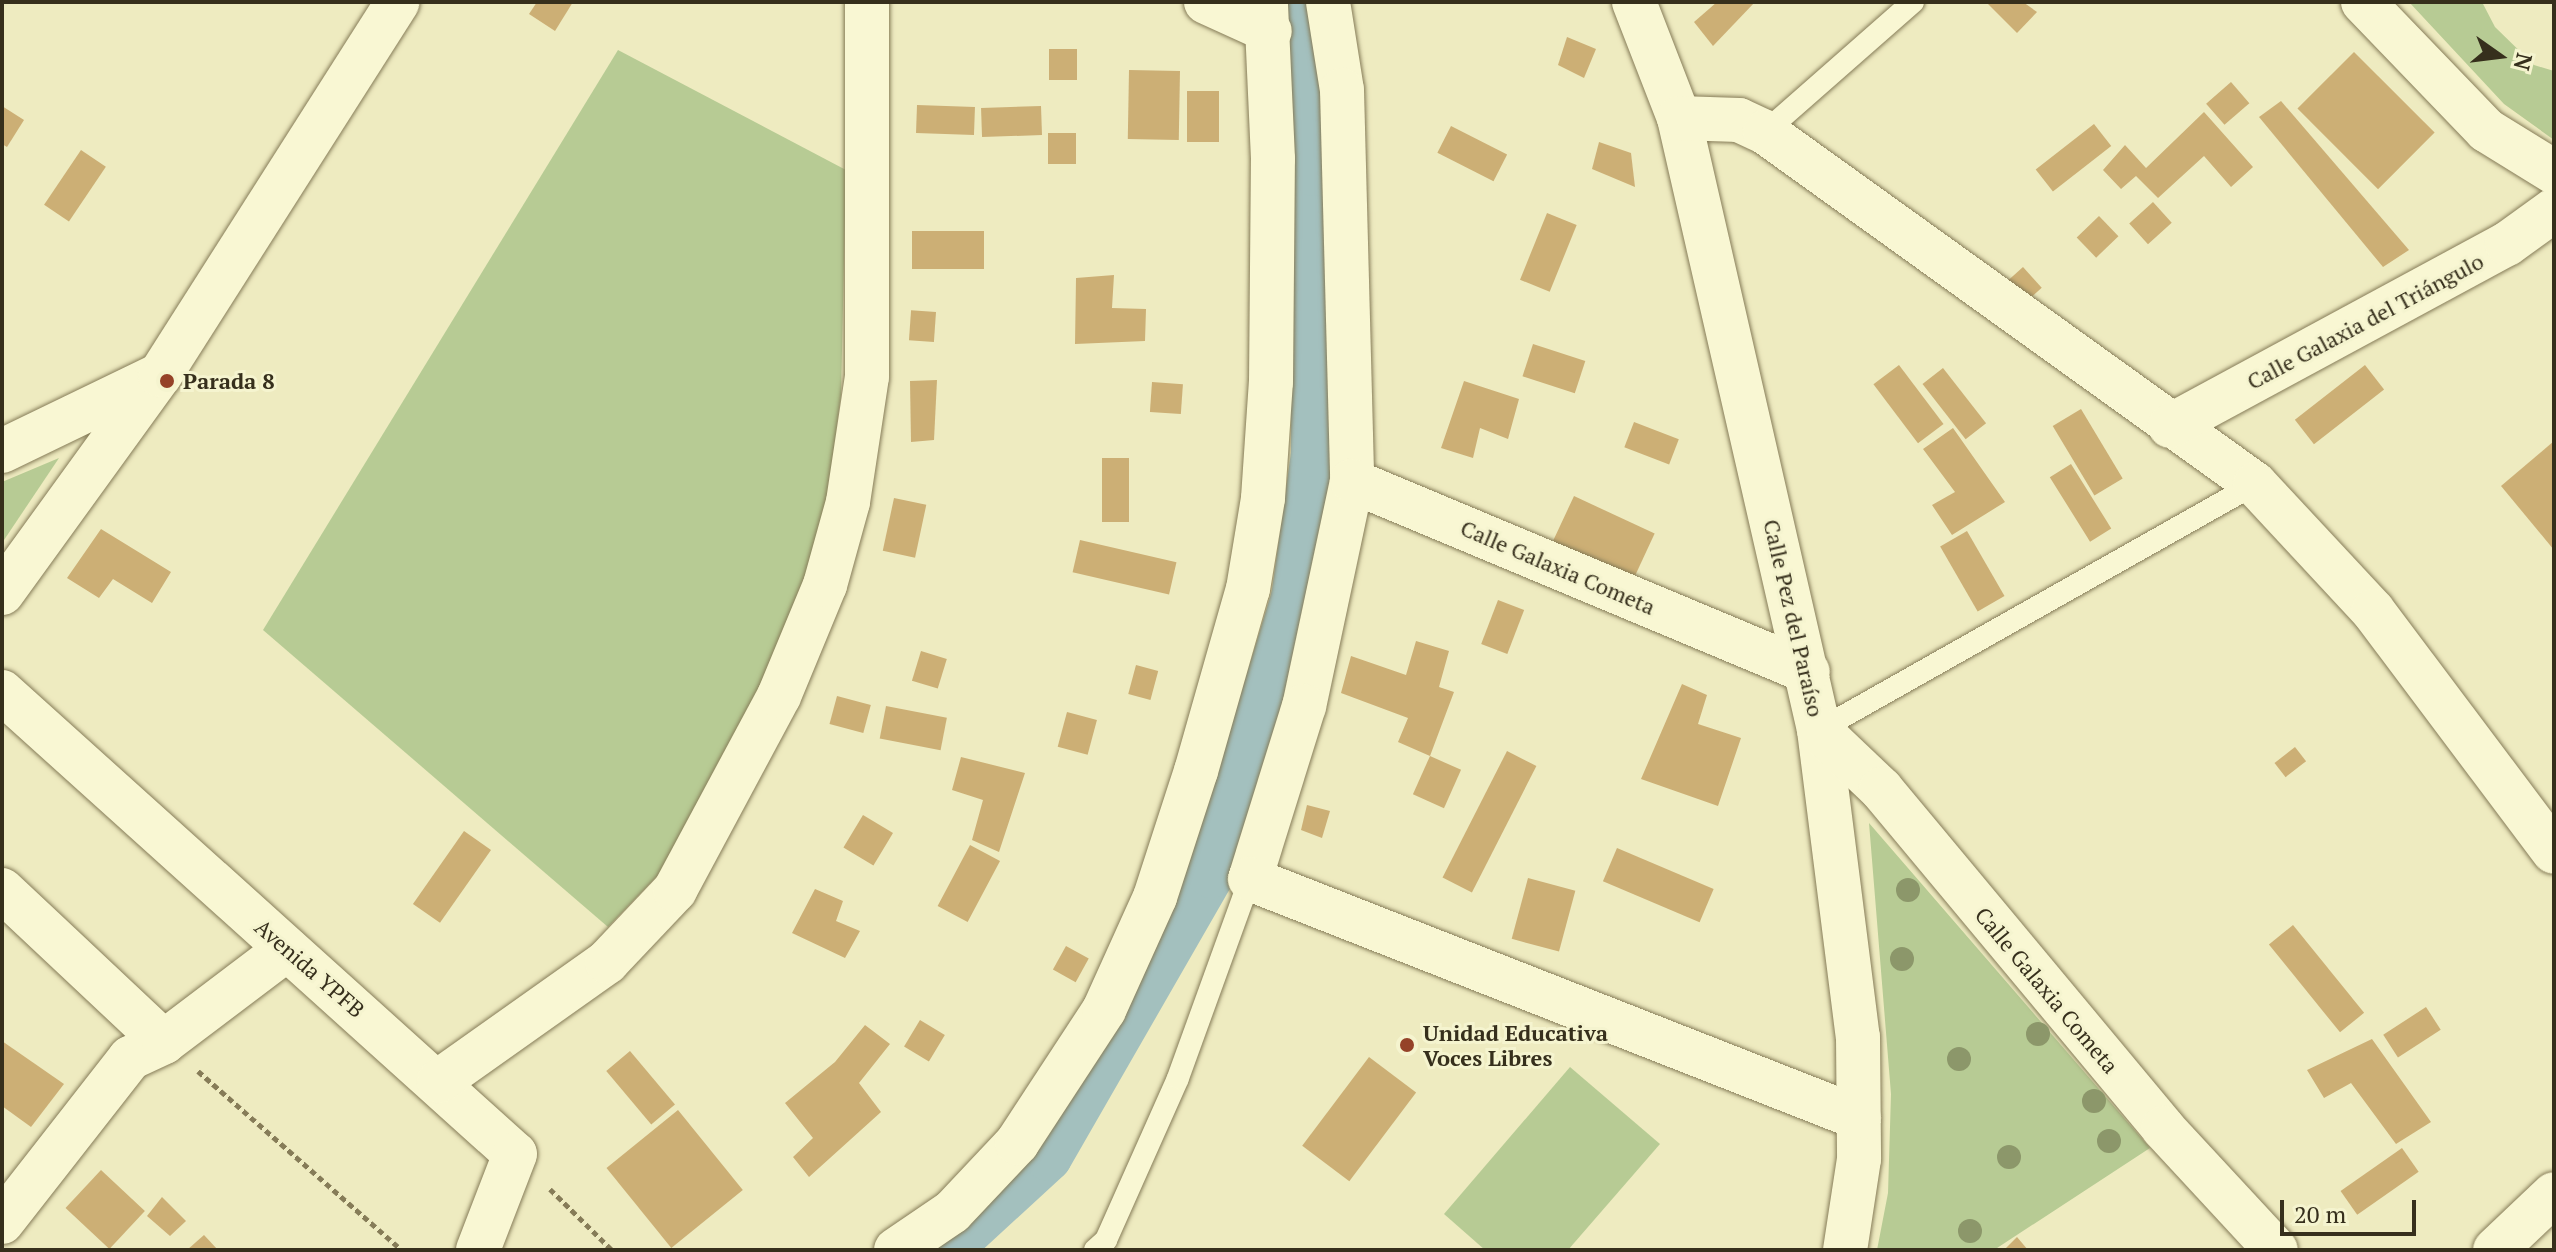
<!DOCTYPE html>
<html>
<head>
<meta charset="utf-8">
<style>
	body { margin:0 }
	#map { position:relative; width:2556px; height:1252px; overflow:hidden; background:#eeebc0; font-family:"PT Serif",serif }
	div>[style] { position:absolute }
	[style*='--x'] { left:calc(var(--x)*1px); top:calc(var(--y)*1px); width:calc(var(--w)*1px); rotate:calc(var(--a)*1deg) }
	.green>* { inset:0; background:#b7cb94 }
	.canal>* { height:48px; margin:-24px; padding:0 24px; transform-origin:24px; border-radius:24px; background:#a3c0be }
	.building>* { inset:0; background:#ccaf75; transform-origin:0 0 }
	.path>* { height:5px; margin-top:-2.5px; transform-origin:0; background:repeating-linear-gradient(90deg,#867c58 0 6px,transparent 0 10px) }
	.roads { filter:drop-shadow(0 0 2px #867c58) drop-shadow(0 0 2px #867c58) }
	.service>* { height:22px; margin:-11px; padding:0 11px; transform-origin:11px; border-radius:11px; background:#f9f7d3 }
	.minor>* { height:44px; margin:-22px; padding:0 22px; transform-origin:22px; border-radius:22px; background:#f9f7d3 }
	.tertiary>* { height:44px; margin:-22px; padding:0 22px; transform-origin:22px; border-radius:22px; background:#f9f7d3 }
	.trees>* { width:24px; height:24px; margin:-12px; border-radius:50%; background:#8c976a }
	.dots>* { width:22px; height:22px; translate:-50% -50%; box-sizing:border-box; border:4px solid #f5f4cf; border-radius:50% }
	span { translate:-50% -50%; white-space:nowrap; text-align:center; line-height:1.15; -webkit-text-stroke:6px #f5f4cf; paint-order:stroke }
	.street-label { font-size:22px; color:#362f1c }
	.poi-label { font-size:22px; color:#362f1c; font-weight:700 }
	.left { translate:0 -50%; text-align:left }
	.frame { position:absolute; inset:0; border:4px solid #362f1c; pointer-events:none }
	.north { position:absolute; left:2460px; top:16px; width:80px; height:80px; -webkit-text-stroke:6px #f5f4cf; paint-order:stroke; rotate:104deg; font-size:22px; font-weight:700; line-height:32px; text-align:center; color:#362f1c }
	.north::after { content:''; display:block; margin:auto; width:28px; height:36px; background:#362f1c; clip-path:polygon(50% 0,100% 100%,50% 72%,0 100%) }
	.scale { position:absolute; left:2280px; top:1200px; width:136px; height:36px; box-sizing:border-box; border:4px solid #362f1c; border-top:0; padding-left:10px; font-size:24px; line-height:28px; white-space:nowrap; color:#362f1c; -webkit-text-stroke:6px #f5f4cf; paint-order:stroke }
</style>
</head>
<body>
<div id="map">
	<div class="green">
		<div style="clip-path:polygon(2409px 2px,2482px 2px,2495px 27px,2534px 65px,2554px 71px,2554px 140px,2504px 104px)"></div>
		<div style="clip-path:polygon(618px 50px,846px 170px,841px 395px,825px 517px,767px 692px,663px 870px,608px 927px,263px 630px)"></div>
		<div style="clip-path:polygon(59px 458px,2px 543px,2px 482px)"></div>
		<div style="clip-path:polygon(1869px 823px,2150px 1148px,1994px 1250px,1877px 1250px,1888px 1193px,1891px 1094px)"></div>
		<div style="clip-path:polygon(1570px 1067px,1660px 1144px,1568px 1250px,1485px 1250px,1444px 1214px)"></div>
	</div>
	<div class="canal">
		<div style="--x:947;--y:1250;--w:137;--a:-42.6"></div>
		<div style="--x:1048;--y:1157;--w:327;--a:-60.1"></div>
		<div style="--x:1211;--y:874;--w:288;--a:-73.1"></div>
		<div style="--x:1295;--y:598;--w:146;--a:-82.1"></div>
		<div style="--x:1315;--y:453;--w:281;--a:-90.2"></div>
		<div style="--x:1314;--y:172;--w:170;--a:-93.4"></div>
	</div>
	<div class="building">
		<div style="clip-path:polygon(537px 2px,573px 2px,555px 31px,529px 14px)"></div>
		<div style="clip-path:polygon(1717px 2px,1755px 2px,1713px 46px,1694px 22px)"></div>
		<div style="clip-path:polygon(1986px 2px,2023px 2px,2037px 12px,2017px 33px)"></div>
		<div style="clip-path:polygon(1567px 37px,1596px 49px,1584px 78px,1558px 65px)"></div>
		<div style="left:1049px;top:49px;width:28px;height:31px"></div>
		<div style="left:2354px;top:52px;width:114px;height:80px;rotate:45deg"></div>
		<div style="left:1129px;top:70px;width:51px;height:69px;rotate:1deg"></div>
		<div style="left:2231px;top:82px;width:28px;height:33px;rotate:49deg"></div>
		<div style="left:1187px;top:91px;width:32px;height:51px"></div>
		<div style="clip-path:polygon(2281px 101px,2409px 250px,2383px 267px,2259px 117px)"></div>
		<div style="left:917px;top:105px;width:58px;height:28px;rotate:2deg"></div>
		<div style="clip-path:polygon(2px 106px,24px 120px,7px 147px,2px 144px)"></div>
		<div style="left:1041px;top:106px;width:29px;height:60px;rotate:88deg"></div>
		<div style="clip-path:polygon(2204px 112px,2253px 167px,2231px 187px,2204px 156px,2158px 198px,2136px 176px,2121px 189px,2103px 170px,2125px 145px,2146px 168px)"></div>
		<div style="left:2094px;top:124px;width:28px;height:74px;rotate:52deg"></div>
		<div style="left:1451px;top:126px;width:63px;height:30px;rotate:27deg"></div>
		<div style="left:1048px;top:133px;width:28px;height:31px"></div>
		<div style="clip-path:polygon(1599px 142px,1631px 153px,1635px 187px,1592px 169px)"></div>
		<div style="left:81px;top:150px;width:30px;height:66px;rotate:34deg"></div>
		<div style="left:2153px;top:202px;width:28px;height:32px;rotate:48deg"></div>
		<div style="left:1547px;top:213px;width:32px;height:72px;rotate:22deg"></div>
		<div style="left:2099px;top:216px;width:28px;height:31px;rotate:46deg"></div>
		<div style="left:984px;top:231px;width:38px;height:72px;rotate:90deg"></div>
		<div style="left:2023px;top:267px;width:28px;height:31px;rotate:48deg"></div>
		<div style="clip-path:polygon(1114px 275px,1112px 308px,1146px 309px,1145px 341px,1075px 344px,1076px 278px)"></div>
		<div style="left:936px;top:312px;width:30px;height:25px;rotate:94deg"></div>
		<div style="left:1533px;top:344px;width:55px;height:34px;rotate:18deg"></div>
		<div style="left:1899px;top:365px;width:74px;height:32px;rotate:53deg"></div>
		<div style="left:2365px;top:365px;width:31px;height:89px;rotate:52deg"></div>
		<div style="left:1943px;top:368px;width:70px;height:26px;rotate:52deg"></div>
		<div style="clip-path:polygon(937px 380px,934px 440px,911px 442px,910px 381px)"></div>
		<div style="clip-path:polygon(1464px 381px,1519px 399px,1508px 439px,1480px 428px,1473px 458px,1441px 448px)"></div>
		<div style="left:1152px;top:382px;width:31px;height:30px;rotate:4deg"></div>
		<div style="left:2081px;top:409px;width:81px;height:33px;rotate:59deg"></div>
		<div style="left:1634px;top:422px;width:48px;height:27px;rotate:21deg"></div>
		<div style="clip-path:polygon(1953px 428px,2005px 502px,1952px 535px,1932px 505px,1955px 492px,1923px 449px)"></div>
		<div style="clip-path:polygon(2554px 441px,2554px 550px,2501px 486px)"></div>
		<div style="left:1102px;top:458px;width:27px;height:64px"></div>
		<div style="left:2071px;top:464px;width:76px;height:25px;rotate:58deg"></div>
		<div style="left:1574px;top:496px;width:89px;height:61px;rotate:25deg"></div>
		<div style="left:894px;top:498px;width:33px;height:54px;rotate:12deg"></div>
		<div style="clip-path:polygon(101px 529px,171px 572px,152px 603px,113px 579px,99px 598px,67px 578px)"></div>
		<div style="left:1967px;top:531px;width:75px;height:31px;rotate:60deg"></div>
		<div style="left:1080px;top:540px;width:99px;height:33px;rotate:13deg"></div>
		<div style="left:1498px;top:600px;width:28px;height:47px;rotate:21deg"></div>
		<div style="clip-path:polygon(1416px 641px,1449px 651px,1439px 687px,1454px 692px,1430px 756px,1398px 742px,1408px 718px,1341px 693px,1351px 656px,1406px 675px)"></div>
		<div style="left:921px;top:651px;width:27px;height:31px;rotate:17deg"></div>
		<div style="left:1136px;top:665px;width:23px;height:30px;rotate:15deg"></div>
		<div style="clip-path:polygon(1682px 684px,1707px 695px,1698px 724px,1741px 738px,1718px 806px,1641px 779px)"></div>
		<div style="left:837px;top:696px;width:35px;height:29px;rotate:15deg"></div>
		<div style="left:886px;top:706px;width:62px;height:33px;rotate:11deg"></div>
		<div style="left:1067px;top:712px;width:31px;height:36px;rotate:15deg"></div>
		<div style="left:2295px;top:747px;width:18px;height:26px;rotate:52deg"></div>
		<div style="left:1507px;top:751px;width:33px;height:142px;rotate:27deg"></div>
		<div style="left:1430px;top:756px;width:34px;height:42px;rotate:24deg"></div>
		<div style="clip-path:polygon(961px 757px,1025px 773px,999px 852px,972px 840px,983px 800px,952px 790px)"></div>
		<div style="clip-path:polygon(1307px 805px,1330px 811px,1322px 838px,1301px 830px)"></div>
		<div style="left:863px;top:815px;width:35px;height:38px;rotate:31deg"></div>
		<div style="left:464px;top:831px;width:33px;height:89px;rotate:35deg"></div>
		<div style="left:970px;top:845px;width:34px;height:69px;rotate:28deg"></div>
		<div style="left:1617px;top:848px;width:105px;height:36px;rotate:23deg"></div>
		<div style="left:1528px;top:878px;width:49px;height:63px;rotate:15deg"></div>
		<div style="clip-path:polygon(815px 889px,843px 901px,836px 921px,860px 931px,845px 958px,792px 933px)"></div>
		<div style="left:2293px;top:925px;width:113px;height:31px;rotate:51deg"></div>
		<div style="left:1066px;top:946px;width:26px;height:27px;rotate:29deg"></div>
		<div style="left:2426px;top:1007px;width:27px;height:51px;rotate:57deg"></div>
		<div style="left:920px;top:1020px;width:29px;height:31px;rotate:31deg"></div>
		<div style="clip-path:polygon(865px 1025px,890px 1044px,859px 1083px,881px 1112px,809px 1177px,793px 1157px,813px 1138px,785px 1103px,835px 1062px)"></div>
		<div style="clip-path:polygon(2372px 1039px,2431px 1122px,2396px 1144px,2351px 1083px,2324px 1098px,2307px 1070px)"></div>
		<div style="clip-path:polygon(2px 1041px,64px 1084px,31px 1127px,2px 1106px)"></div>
		<div style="left:630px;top:1051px;width:70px;height:31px;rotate:50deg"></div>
		<div style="left:1369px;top:1057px;width:59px;height:111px;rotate:37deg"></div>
		<div style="left:678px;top:1110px;width:103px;height:92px;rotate:51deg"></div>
		<div style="left:2402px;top:1148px;width:29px;height:75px;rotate:55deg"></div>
		<div style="left:101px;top:1170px;width:60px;height:52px;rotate:43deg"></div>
		<div style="clip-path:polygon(162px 1197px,186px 1221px,170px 1236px,147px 1216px)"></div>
		<div style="clip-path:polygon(204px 1235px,218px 1250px,187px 1250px)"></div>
		<div style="clip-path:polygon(2017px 1237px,2028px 1250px,2004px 1250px)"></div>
	</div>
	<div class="path">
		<div style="--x:198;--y:1071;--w:271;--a:41.3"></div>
		<div style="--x:550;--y:1189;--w:87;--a:44.5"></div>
	</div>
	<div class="roads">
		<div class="service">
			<div style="--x:1765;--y:132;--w:197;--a:-41.3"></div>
			<div style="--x:1819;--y:730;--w:501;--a:-29.43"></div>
			<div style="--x:1095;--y:1250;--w:15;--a:-42"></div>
			<div style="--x:1106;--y:1240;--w:177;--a:-66"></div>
			<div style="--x:1178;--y:1078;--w:212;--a:-70.1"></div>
		</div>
		<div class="minor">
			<div style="--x:1206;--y:2;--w:70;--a:24.4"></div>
			<div style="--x:1328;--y:2;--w:89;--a:81"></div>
			<div style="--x:1342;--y:90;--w:391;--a:88.5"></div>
			<div style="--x:1352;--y:481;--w:230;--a:102"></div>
			<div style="--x:1304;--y:706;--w:181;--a:107.3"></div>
			<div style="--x:1250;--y:879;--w:654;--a:21.43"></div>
			<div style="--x:1634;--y:2;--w:124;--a:68.8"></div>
			<div style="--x:1679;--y:118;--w:628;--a:77.11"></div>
			<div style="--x:1819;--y:730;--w:309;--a:82.8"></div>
			<div style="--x:1858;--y:1037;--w:122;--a:89.5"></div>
			<div style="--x:1859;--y:1159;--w:92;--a:98.7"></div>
			<div style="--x:1679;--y:118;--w:60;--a:1.9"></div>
			<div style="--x:1739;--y:120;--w:29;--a:25"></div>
			<div style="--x:1765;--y:132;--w:603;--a:35.69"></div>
			<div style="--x:2255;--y:484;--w:173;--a:47.1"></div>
			<div style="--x:2373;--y:611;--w:301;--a:53.1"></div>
			<div style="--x:2170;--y:426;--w:383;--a:-28.4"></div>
			<div style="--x:2507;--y:244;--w:58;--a:-35.9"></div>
			<div style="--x:2;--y:451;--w:170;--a:-25.8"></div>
			<div style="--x:1352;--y:481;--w:494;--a:22.7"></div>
			<div style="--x:2;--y:593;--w:269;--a:-54.1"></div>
			<div style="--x:160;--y:375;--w:442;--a:-57.5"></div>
			<div style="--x:1819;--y:730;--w:86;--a:43.6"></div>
			<div style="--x:1881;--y:789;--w:441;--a:50.2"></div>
			<div style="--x:2163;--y:1128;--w:166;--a:47.2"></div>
			<div style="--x:2;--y:1222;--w:208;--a:-52"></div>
			<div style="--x:130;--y:1058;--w:38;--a:-25"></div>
			<div style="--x:896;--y:1250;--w:68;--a:-34.2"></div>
			<div style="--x:952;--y:1212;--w:95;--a:-46.7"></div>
			<div style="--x:1017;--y:1143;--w:159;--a:-56.8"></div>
			<div style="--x:1104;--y:1010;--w:124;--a:-65.7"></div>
			<div style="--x:1155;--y:897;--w:133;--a:-72"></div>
			<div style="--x:1196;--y:771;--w:189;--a:-74.1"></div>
			<div style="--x:1248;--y:589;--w:92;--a:-80.6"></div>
			<div style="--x:1263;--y:498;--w:116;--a:-86.1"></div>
			<div style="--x:1271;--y:382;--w:223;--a:-89.5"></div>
			<div style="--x:1273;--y:159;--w:157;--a:-92.6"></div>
			<div style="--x:2495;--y:1250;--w:81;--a:-43.5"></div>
		</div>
		<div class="tertiary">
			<div style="--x:2363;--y:2;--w:178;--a:46.1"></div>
			<div style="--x:2486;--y:130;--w:80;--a:31.7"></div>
			<div style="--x:2;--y:692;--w:690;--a:42.01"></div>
			<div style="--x:515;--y:1154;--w:103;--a:111.1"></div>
			<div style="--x:2;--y:890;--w:222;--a:43.2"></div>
			<div style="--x:164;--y:1042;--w:154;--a:-37.1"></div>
			<div style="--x:439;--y:1081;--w:206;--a:-35.3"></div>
			<div style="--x:607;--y:962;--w:99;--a:-46.6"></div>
			<div style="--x:675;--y:890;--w:220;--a:-61.8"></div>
			<div style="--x:779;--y:696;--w:120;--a:-67.5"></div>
			<div style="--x:825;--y:585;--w:86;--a:-74.5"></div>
			<div style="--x:848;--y:502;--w:126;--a:-81.4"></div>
			<div style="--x:867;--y:377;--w:375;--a:-90"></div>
		</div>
	</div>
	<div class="trees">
		<div style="left:1908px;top:890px"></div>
		<div style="left:1902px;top:959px"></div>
		<div style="left:2038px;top:1034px"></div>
		<div style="left:1959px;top:1059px"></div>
		<div style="left:2094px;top:1101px"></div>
		<div style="left:2109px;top:1141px"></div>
		<div style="left:2009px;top:1157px"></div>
		<div style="left:1970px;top:1231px"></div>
	</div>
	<div class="dots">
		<div style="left:167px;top:381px;background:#954228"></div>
		<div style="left:1407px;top:1045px;background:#954228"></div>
	</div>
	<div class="street-label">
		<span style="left:2365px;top:321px;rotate:-28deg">Calle Galaxia del Triángulo</span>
		<span style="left:1558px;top:567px;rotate:23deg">Calle Galaxia Cometa</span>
		<span style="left:1794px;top:618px;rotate:77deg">Calle Pez del Paraíso</span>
		<span style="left:310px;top:968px;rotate:41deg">Avenida YPFB</span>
		<span style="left:2047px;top:990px;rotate:50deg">Calle Galaxia Cometa</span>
	</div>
	<div class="poi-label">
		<span class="left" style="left:183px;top:381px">Parada 8</span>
		<span class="left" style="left:1423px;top:1045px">Unidad Educativa<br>Voces Libres</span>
	</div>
	<div class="frame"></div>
	<div class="north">N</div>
	<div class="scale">20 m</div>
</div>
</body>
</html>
